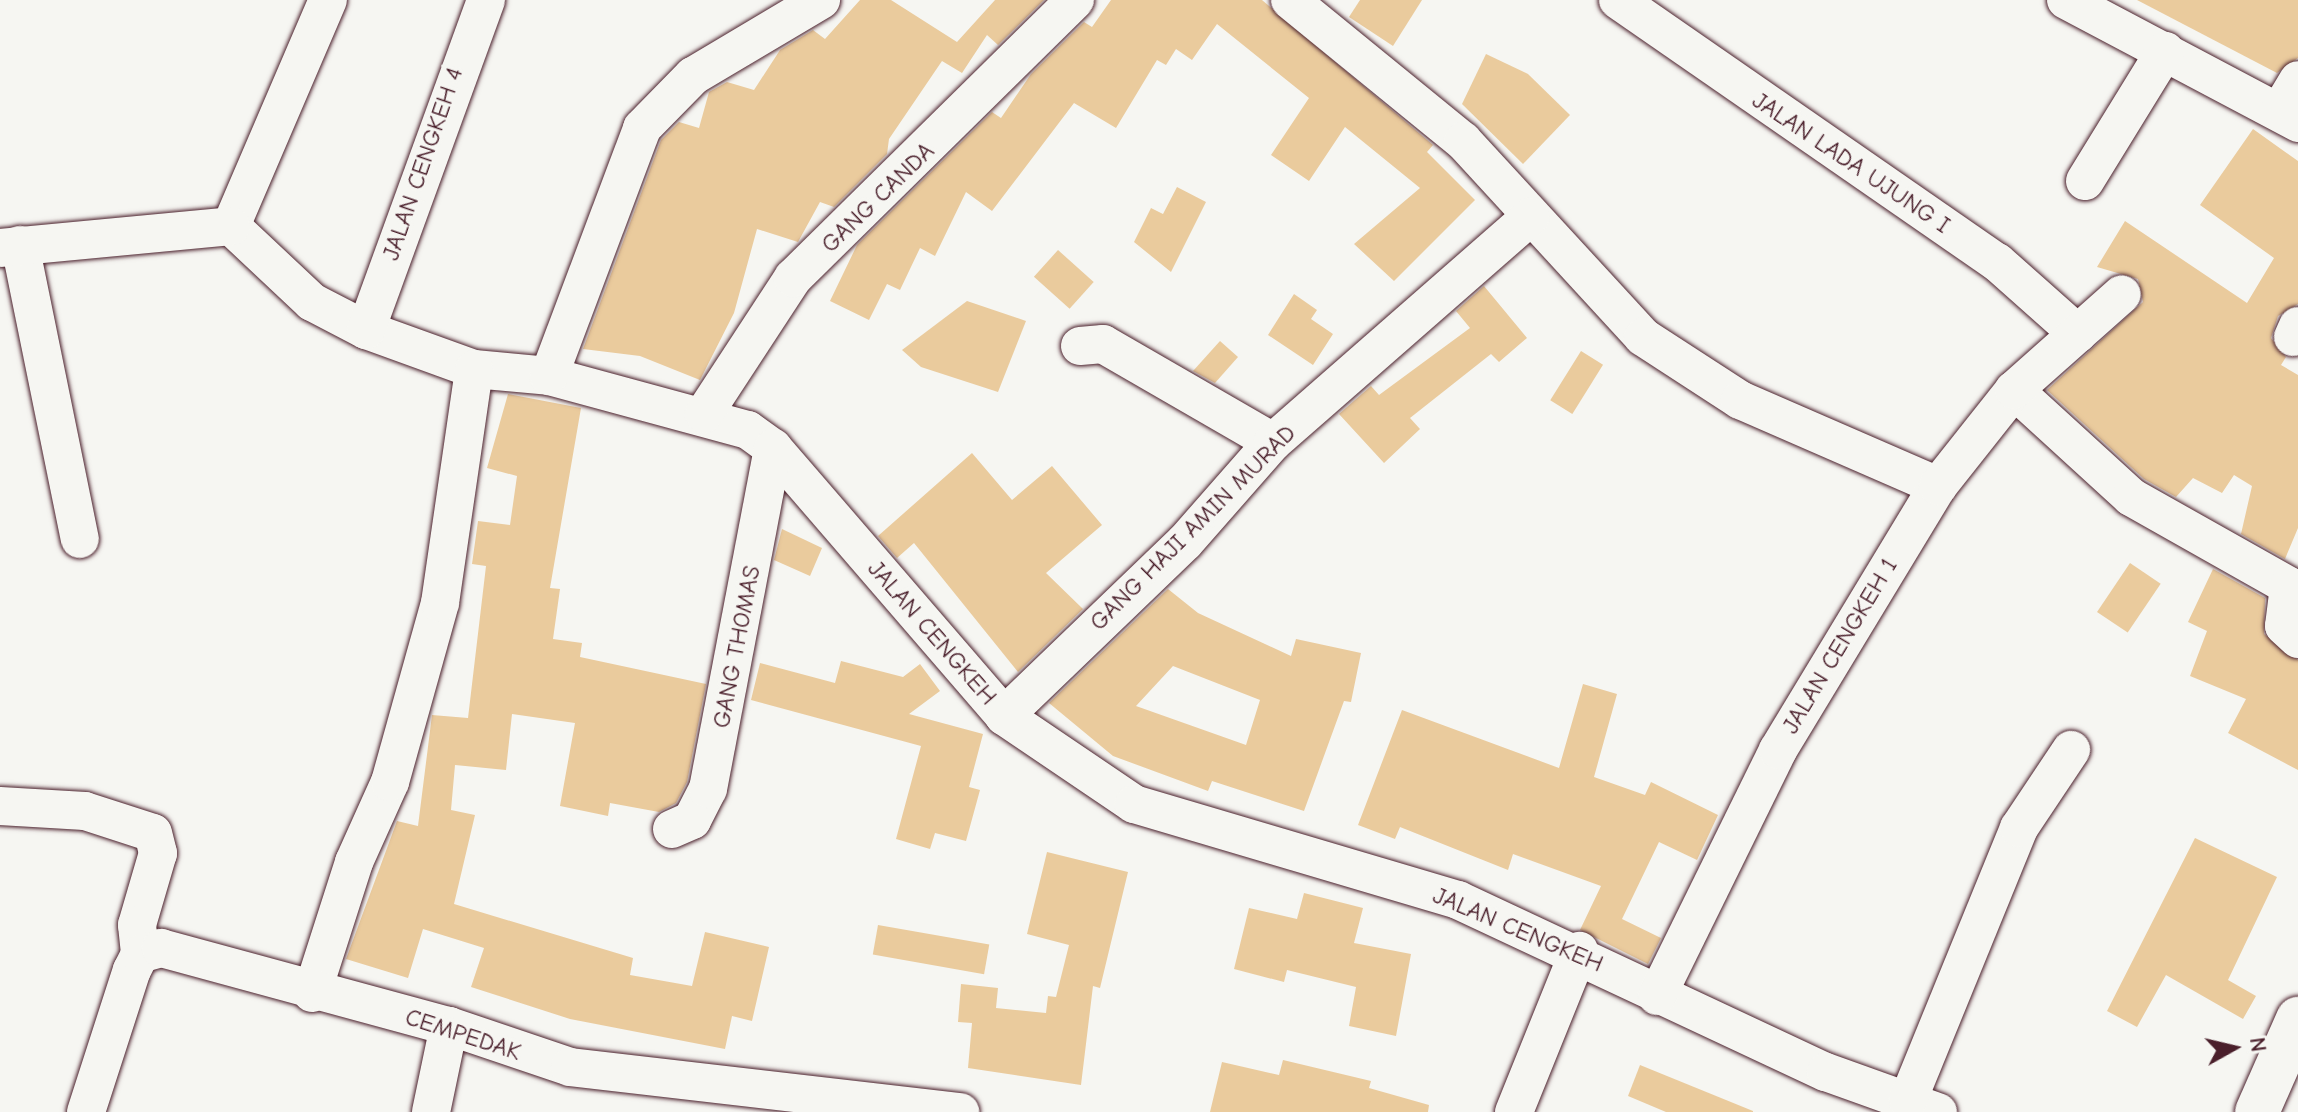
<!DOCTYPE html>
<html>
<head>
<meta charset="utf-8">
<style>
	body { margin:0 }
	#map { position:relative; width:2298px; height:1112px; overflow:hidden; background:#f6f6f2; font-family:"Comic Neue",sans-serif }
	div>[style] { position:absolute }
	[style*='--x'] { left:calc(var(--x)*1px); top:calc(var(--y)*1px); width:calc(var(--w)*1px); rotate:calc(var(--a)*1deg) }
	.building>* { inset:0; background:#eacb9d; transform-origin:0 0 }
	.roads { filter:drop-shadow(0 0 2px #4a1f2b) drop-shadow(0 0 2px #4a1f2b) }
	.minor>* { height:38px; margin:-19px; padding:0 19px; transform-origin:19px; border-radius:19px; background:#f6f6f2 }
	.highway>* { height:44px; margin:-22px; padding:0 22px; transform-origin:22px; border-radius:22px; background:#f6f6f2 }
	span { translate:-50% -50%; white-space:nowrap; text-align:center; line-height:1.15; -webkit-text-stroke:7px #f6f6f2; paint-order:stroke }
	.street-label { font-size:24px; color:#4a1f2b }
	.north { position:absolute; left:2194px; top:1008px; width:80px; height:80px; -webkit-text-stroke:6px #f6f6f2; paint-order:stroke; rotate:82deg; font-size:22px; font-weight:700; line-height:32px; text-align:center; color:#4a1f2b }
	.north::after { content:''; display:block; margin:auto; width:28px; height:36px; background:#4a1f2b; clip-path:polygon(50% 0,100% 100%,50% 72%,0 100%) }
</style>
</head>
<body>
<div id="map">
	<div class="building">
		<div style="clip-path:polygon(860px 0,891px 0,957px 42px,995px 0,1044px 0,998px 45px,987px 35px,962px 73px,942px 61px,889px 139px,887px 154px,834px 207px,820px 202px,798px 242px,757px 229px,734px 313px,700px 380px,640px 356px,583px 349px,661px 140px,679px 122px,699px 128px,709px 92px,727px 82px,754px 90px,780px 50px,813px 30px,825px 39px)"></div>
		<div style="clip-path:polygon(1111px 0,1262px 0,1433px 145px,1427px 152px,1475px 200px,1394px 281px,1354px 244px,1420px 188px,1345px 127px,1309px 181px,1271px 155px,1309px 98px,1217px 24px,1192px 60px,1176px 49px,1166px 65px,1157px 60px,1116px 128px,1074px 103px,992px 211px,966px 192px,935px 256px,920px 248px,900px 290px,887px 284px,869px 320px,830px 301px,857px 245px,992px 112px,1001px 118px,1031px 74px,1084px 22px,1092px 27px)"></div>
		<div style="clip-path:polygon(1360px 0,1422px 0,1393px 46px,1349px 17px)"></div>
		<div style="clip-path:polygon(2137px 0,2298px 0,2298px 58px,2277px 73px)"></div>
		<div style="clip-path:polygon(1486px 54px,1528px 74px,1570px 115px,1523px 164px,1462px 104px)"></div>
		<div style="clip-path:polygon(2253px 129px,2298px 161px,2298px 304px,2278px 316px,2271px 338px,2286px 357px,2281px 365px,2298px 375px,2298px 528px,2285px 559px,2241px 534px,2252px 486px,2234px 475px,2222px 493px,2193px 478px,2176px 497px,2144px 479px,2047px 390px,2143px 302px,2138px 279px,2097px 267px,2125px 221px,2247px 303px,2274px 258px,2200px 205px)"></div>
		<div style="clip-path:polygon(1177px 187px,1206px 202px,1171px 272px,1134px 242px,1151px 208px,1163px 214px)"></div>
		<div style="left:1058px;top:250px;width:48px;height:36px;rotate:42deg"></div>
		<div style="clip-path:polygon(1484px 286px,1527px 338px,1499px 362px,1491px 354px,1410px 418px,1420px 429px,1384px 463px,1339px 414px,1371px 386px,1379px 395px,1470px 328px,1456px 311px)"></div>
		<div style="clip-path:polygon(1294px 294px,1317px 310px,1311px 319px,1333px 334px,1313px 365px,1268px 335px)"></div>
		<div style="clip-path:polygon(967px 301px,1026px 321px,998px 392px,921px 367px,902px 350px)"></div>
		<div style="clip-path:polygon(1220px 341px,1238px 357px,1215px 383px,1193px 371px)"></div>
		<div style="left:1581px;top:351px;width:26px;height:58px;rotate:32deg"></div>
		<div style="clip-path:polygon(508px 394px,581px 408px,550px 588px,560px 589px,553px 639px,582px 643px,580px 657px,706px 684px,687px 782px,676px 803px,659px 812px,610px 803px,608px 816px,560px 806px,575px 723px,512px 714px,506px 770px,455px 765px,451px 810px,475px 815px,454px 904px,633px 958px,630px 975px,692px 986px,705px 932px,769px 947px,752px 1021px,732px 1016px,725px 1049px,570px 1019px,471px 987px,484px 948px,423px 929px,408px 978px,346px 959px,397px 821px,418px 826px,432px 715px,468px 718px,486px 566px,472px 564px,478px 521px,510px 525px,517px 476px,487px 468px)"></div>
		<div style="clip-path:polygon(972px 453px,1012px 500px,1052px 466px,1102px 525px,1046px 573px,1083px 609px,1018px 672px,914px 543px,897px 558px,878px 536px)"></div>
		<div style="clip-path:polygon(782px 529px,822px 548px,810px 576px,774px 560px)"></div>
		<div style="left:2130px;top:563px;width:37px;height:59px;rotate:34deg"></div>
		<div style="clip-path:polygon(2213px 569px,2265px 598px,2264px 634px,2298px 660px,2298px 770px,2228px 733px,2246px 699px,2190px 676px,2207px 631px,2188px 622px)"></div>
		<div style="clip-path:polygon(evenodd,1168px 589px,1198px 613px,1291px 656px,1296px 639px,1361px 653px,1351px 702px,1344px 701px,1304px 811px,1212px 781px,1208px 791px,1113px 756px,1049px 703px,1168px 589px,1173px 666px,1260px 700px,1246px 745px,1136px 706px,1173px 666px)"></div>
		<div style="clip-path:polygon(841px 661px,903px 677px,920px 664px,940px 691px,909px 714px,983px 734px,969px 787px,980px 790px,966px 841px,935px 833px,930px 849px,896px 839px,921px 746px,751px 700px,760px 663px,835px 683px)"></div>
		<div style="clip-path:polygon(1583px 684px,1617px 694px,1594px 777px,1645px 795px,1651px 782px,1718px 815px,1697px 860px,1659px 842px,1622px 919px,1661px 938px,1648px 964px,1580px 930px,1601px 886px,1513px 854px,1508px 870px,1400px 827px,1395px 839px,1358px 825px,1402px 710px,1559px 768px)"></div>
		<div style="clip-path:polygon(2195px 838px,2277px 877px,2228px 980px,2256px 996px,2243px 1019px,2166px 975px,2137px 1027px,2107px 1011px)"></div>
		<div style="clip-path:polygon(1047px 852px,1128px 872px,1100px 988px,1093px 986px,1081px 1085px,968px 1068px,972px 1023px,958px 1022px,961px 984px,998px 988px,996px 1008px,1046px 1013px,1048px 996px,1056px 997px,1069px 945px,1027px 934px)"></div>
		<div style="clip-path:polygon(1304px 893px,1363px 908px,1354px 943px,1411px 954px,1396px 1036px,1349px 1026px,1356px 987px,1287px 970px,1284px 982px,1234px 969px,1249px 908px,1297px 919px)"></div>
		<div style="left:878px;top:925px;width:113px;height:30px;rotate:10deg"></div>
		<div style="clip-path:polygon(1283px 1060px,1371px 1081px,1369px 1088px,1429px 1105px,1428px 1112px,1210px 1112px,1222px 1062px,1279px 1075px)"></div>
		<div style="clip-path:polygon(1640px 1065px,1753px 1111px,1753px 1112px,1666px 1112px,1628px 1096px)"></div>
	</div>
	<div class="roads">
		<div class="minor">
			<div style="--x:1290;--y:0;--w:223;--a:39.2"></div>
			<div style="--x:1463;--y:141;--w:266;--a:47.4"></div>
			<div style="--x:1643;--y:337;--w:116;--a:33"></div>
			<div style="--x:1740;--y:400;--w:216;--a:23.5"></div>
			<div style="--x:1618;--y:0;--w:461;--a:34.7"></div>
			<div style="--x:1997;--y:262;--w:108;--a:41.6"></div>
			<div style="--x:2066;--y:0;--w:263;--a:27.9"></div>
			<div style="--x:2279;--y:112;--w:37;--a:-59"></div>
			<div style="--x:2085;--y:181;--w:153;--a:-58.4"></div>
			<div style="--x:231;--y:226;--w:111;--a:43.2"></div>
			<div style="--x:312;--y:302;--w:61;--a:27.4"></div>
			<div style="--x:366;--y:330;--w:115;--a:19.9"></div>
			<div style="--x:474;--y:369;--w:75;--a:5.3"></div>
			<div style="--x:549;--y:376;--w:206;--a:15.2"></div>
			<div style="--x:748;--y:430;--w:31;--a:36"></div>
			<div style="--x:773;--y:448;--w:354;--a:49.2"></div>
			<div style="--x:1004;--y:716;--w:157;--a:34.1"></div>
			<div style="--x:1134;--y:804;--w:338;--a:16.5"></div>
			<div style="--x:1458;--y:900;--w:406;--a:25.1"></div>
			<div style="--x:1826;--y:1072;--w:119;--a:19.7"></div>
			<div style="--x:231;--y:226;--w:246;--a:-66.8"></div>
			<div style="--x:20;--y:245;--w:300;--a:78.5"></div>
			<div style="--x:0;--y:248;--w:232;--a:-5.4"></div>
			<div style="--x:366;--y:330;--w:351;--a:-70"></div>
			<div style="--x:2293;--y:337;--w:12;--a:-66"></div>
			<div style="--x:1080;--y:346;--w:23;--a:-5"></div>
			<div style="--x:1103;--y:344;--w:196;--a:30"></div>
			<div style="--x:549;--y:376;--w:265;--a:-69.4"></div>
			<div style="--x:642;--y:128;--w:73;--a:-45.6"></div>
			<div style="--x:693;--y:76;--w:149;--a:-30.7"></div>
			<div style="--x:2014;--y:390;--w:159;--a:42.4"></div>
			<div style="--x:2131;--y:497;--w:181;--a:29.4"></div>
			<div style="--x:2289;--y:586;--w:40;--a:97.1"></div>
			<div style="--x:2284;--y:626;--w:19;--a:43"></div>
			<div style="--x:704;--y:414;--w:163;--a:-56.8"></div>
			<div style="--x:793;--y:278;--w:396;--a:-44.6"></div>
			<div style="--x:1004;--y:716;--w:251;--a:-43.9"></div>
			<div style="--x:1185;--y:542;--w:133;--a:-48.7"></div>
			<div style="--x:1273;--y:442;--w:342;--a:-41.2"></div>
			<div style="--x:0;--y:806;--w:85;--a:3.4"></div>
			<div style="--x:85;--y:811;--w:71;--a:17.9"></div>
			<div style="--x:153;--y:833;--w:21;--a:76"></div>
			<div style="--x:158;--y:853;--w:75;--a:106.3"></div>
			<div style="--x:137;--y:925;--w:29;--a:84"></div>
			<div style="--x:672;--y:829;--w:22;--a:-24"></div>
			<div style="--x:692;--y:820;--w:35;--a:-63"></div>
			<div style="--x:708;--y:789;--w:347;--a:-79.2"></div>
			<div style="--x:312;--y:993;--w:138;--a:-72.2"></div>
			<div style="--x:354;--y:862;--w:88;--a:-65.8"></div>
			<div style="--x:390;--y:782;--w:186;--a:-74.4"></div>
			<div style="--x:440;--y:603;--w:236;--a:-81.7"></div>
			<div style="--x:1657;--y:996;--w:274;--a:-63.8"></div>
			<div style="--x:1778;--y:750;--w:309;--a:-58.8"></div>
			<div style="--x:1938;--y:486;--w:122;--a:-51.6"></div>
			<div style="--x:2014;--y:390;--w:144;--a:-41.6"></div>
			<div style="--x:1908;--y:1100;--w:294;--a:-67.8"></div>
			<div style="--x:2019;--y:828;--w:94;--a:-56.3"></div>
			<div style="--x:86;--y:1112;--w:149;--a:-72.1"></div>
			<div style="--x:132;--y:970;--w:18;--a:-63"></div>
			<div style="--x:140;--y:954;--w:22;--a:-16"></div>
			<div style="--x:161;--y:948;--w:298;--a:15.2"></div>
			<div style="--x:449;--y:1026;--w:128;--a:18.7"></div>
			<div style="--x:570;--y:1067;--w:393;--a:6.6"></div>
			<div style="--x:431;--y:1112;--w:88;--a:-78.2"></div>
			<div style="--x:1514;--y:1112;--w:174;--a:-68"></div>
		</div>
		<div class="highway">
			<div style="--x:2257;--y:1112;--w:102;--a:-66.2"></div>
		</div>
	</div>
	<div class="street-label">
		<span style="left:1851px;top:163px;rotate:34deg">JALAN LADA UJUNG I</span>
		<span style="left:423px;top:164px;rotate:-71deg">JALAN CENGKEH 4</span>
		<span style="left:878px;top:198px;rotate:-44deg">GANG CANDA</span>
		<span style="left:1193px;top:528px;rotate:-45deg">GANG HAJI AMIN MURAD</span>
		<span style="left:932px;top:633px;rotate:49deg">JALAN CENGKEH</span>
		<span style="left:1840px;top:646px;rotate:-59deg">JALAN CENGKEH 1</span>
		<span style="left:737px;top:647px;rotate:-79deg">GANG THOMAS</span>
		<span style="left:1518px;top:930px;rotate:23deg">JALAN CENGKEH</span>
		<span style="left:463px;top:1035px;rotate:18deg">CEMPEDAK</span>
	</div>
	<div class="north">N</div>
</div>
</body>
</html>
